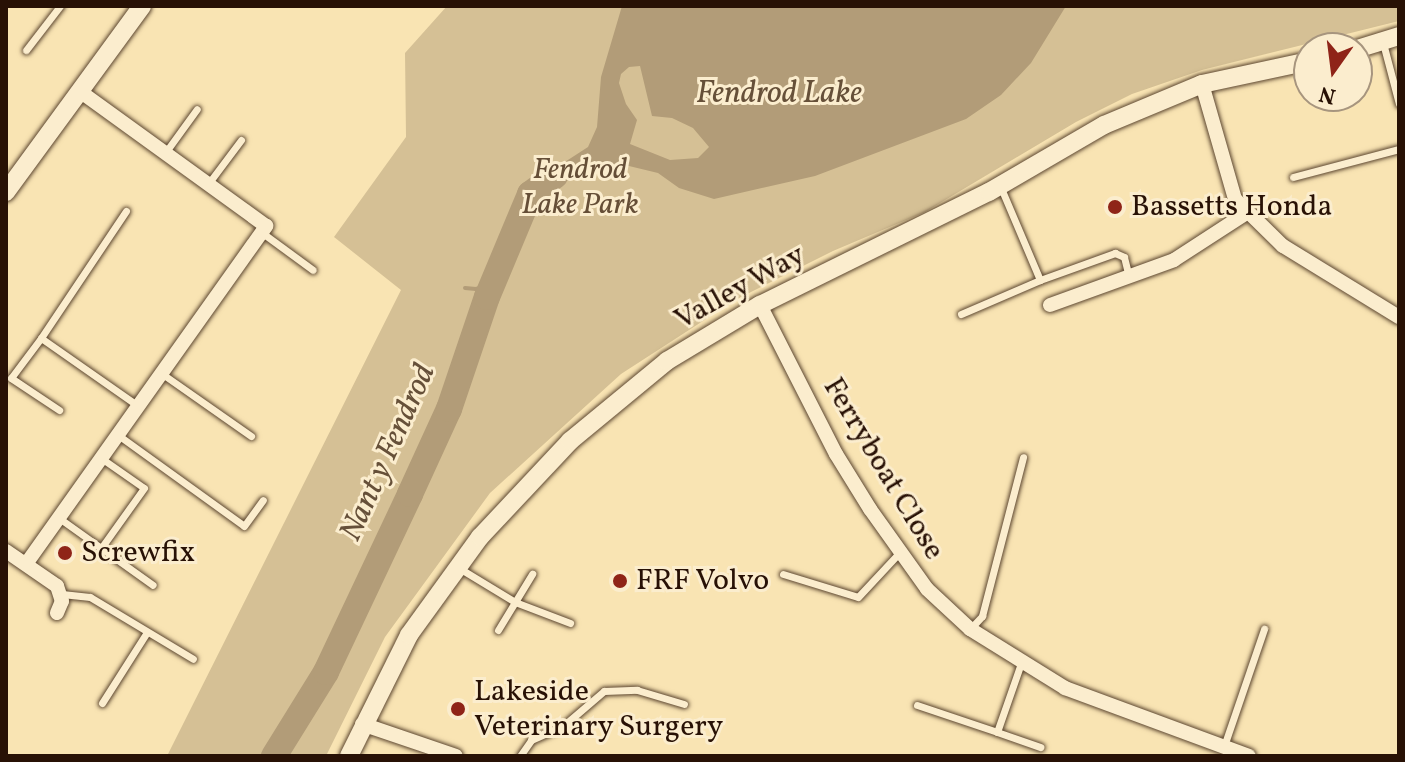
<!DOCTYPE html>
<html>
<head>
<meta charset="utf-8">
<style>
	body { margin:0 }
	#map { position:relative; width:1405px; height:762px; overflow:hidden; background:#f9e4b3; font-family:Vollkorn,serif }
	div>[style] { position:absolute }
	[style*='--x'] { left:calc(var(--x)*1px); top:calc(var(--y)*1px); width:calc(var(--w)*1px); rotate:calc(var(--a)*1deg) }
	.green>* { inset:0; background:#d5c095 }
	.water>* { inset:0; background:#b29c78 }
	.stream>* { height:4px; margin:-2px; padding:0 2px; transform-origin:2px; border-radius:2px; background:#b29c78 }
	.river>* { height:26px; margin:-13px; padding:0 13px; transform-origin:13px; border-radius:13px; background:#b29c78 }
	.roads { filter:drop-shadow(0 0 2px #5c4630) drop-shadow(0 0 2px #5c4630) }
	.lane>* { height:7px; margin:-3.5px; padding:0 3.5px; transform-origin:3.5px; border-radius:3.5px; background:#fbedce }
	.street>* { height:14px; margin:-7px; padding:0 7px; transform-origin:7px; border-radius:7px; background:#fbedce }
	.secondary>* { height:18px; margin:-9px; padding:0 9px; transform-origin:9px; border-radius:9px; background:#fbedce }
	.dots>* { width:22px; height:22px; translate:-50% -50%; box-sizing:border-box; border:4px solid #fbedce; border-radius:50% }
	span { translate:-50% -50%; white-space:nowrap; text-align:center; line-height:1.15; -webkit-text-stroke:6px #fbedce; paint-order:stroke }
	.park-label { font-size:30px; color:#654e37; font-style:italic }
	.poi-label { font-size:30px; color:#281105 }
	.left { translate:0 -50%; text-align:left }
	.street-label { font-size:30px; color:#281105 }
	.water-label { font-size:32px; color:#665039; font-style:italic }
	.frame { position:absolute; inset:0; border:8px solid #281105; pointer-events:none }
	.north { position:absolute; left:1293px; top:32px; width:80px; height:80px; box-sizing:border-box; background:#fbedce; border:2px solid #a7957e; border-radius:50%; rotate:194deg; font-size:22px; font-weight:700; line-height:32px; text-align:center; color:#281105 }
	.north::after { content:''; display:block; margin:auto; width:28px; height:36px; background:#8f2418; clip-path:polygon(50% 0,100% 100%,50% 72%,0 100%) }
</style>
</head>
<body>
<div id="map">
	<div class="green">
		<div style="clip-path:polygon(447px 6px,1399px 6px,1399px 21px,1202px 70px,1132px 94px,1076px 122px,925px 212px,833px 251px,737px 299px,621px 374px,490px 493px,385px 637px,326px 756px,167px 756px,401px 290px,334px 237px,406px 137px,405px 53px)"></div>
	</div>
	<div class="water">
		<div style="clip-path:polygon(evenodd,622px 6px,1066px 6px,1031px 63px,1001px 95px,966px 119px,815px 176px,714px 199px,679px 188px,658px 173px,629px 166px,599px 165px,582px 177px,563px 182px,555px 176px,554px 169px,588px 147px,597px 127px,601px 77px,622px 6px,640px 66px,652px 116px,672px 118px,693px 128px,709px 147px,698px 158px,670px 160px,630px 144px,637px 120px,626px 104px,619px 83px,621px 74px,629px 67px,640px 66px)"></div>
	</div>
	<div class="stream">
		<div style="--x:465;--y:288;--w:11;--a:5"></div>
		<div style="--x:476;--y:289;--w:18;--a:-16"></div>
	</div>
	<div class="river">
		<div style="--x:274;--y:756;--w:99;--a:-58.2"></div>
		<div style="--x:326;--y:672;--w:197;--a:-64.7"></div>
		<div style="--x:410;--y:494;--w:94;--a:-65.4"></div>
		<div style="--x:449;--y:409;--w:118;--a:-71.3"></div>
		<div style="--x:487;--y:297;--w:112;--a:-67.3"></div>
		<div style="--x:530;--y:194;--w:31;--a:-36"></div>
	</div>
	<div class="roads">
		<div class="lane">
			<div style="--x:1383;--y:43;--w:63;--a:75.3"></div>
			<div style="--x:26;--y:50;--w:56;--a:-52.3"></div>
			<div style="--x:165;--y:153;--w:54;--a:-54"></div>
			<div style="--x:1293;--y:177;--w:110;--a:-14.8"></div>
			<div style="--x:208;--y:184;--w:55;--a:-53.1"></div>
			<div style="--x:1001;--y:188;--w:100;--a:67"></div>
			<div style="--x:1040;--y:280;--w:80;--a:-19.8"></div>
			<div style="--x:1115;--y:253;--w:10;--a:24"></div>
			<div style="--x:1124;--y:257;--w:21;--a:76"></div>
			<div style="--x:126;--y:211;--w:153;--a:123.8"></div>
			<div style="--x:41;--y:338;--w:118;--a:35"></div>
			<div style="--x:261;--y:232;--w:64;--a:36.2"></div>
			<div style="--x:961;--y:314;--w:86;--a:-23.3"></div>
			<div style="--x:41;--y:338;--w:50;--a:126.9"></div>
			<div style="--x:11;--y:378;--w:58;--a:33.7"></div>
			<div style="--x:161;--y:373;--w:110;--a:35"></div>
			<div style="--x:118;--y:435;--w:155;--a:35.8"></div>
			<div style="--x:244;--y:526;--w:32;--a:-54"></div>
			<div style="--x:101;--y:458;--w:52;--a:34.9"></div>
			<div style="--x:144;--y:488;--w:74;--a:125.6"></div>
			<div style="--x:59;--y:518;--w:115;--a:35.5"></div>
			<div style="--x:459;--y:568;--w:66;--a:31.3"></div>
			<div style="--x:515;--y:602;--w:59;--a:20.9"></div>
			<div style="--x:783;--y:574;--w:78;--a:17"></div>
			<div style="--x:858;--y:597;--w:60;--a:-47"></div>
			<div style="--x:62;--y:594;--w:28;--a:6"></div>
			<div style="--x:90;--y:597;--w:120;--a:31"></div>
			<div style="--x:970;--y:629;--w:18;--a:-47"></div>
			<div style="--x:982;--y:616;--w:164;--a:-75.5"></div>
			<div style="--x:498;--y:630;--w:66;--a:-58.7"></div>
			<div style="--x:102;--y:703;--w:84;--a:-57.6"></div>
			<div style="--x:917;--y:705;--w:84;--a:18.6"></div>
			<div style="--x:997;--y:732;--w:73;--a:-70.8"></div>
			<div style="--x:997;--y:732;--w:46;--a:19.2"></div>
			<div style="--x:1224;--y:746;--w:124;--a:-71.1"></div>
			<div style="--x:520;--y:756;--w:19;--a:-55"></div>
			<div style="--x:531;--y:740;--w:35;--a:-24"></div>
			<div style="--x:563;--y:726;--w:54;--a:-40.5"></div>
			<div style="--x:604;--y:691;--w:33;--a:-2"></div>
			<div style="--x:637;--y:690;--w:49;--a:16.6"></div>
		</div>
		<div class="street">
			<div style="--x:1202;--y:84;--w:120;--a:74"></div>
			<div style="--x:1235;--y:199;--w:67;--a:44.4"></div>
			<div style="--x:1283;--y:246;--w:136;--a:31.5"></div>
			<div style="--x:760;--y:305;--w:167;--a:63"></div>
			<div style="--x:836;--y:454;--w:65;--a:58.3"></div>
			<div style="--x:870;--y:509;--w:98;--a:54.5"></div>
			<div style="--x:927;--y:589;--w:59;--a:42.9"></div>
			<div style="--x:970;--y:629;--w:112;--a:31.8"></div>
			<div style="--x:1065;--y:688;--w:196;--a:20.3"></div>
			<div style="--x:1050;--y:305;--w:132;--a:-19.9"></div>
			<div style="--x:1174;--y:260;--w:88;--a:-33"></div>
			<div style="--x:6;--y:551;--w:62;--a:34.5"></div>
			<div style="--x:57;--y:586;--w:16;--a:72"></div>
			<div style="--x:62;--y:601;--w:13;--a:113"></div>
			<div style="--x:26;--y:564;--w:415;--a:-54.6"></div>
			<div style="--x:266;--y:226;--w:227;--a:-144.1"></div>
			<div style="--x:362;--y:724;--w:99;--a:18.8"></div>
		</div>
		<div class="secondary">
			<div style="--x:1357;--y:49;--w:44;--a:-17.2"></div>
			<div style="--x:6;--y:192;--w:230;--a:-53.8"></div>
			<div style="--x:349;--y:756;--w:135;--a:-63.6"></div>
			<div style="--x:409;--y:635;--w:121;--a:-54.1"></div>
			<div style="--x:480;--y:537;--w:132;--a:-46.8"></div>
			<div style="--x:570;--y:441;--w:126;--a:-39.5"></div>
			<div style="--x:667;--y:361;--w:109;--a:-31.1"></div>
			<div style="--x:760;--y:305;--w:255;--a:-26.3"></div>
			<div style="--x:989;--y:192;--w:133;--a:-30.2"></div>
			<div style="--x:1104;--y:125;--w:106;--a:-22.7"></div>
			<div style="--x:1202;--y:84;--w:109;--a:-12.1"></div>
		</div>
	</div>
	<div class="dots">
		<div style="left:1115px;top:207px;background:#8f2418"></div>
		<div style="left:65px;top:553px;background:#8f2418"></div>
		<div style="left:620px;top:581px;background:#8f2418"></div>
		<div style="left:458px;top:709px;background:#8f2418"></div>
	</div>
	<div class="park-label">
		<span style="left:580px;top:187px">Fendrod<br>Lake Park</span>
	</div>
	<div class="poi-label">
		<span class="left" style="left:1131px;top:207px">Bassetts Honda</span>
		<span class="left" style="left:81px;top:553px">Screwfix</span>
		<span class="left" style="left:636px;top:581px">FRF Volvo</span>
		<span class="left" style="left:474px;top:709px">Lakeside<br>Veterinary Surgery</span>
	</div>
	<div class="street-label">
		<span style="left:740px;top:288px;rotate:-29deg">Valley Way</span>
		<span style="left:883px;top:469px;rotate:59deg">Ferryboat Close</span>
	</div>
	<div class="water-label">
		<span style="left:779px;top:94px">Fendrod Lake</span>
		<span style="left:389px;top:453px;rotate:-66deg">Nant y Fendrod</span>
	</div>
	<div class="frame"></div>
	<div class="north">N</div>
</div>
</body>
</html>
